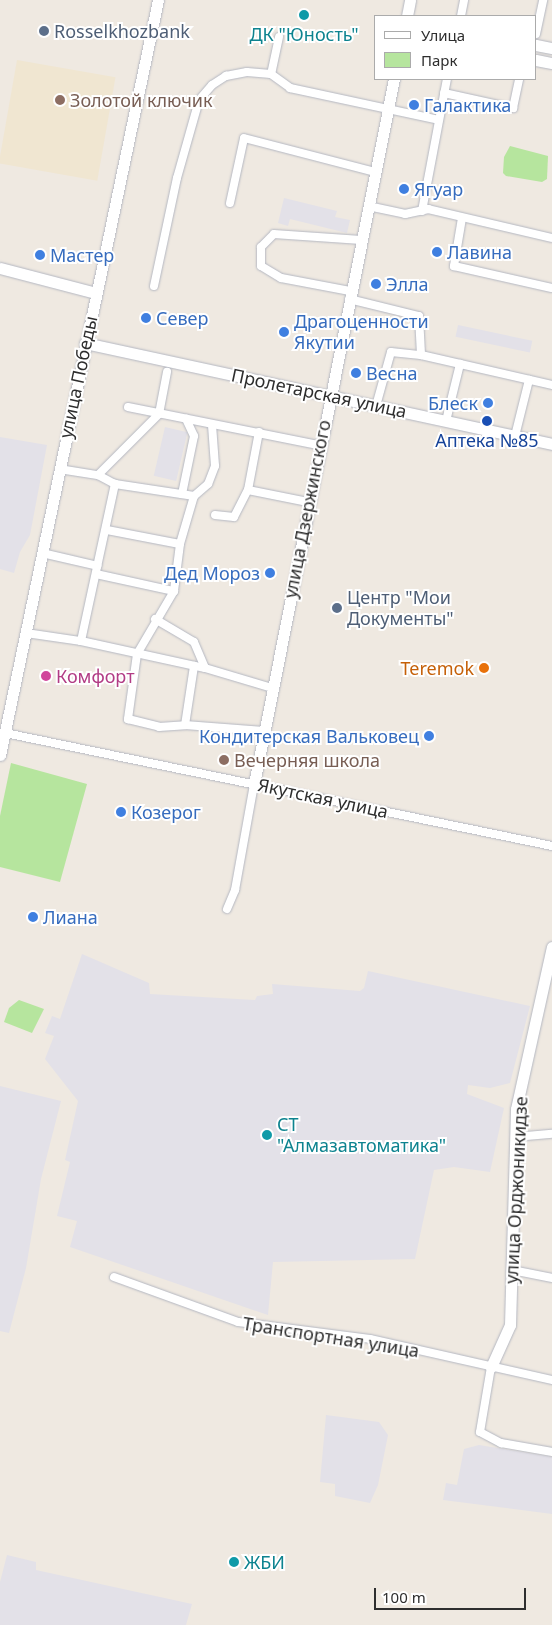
<!DOCTYPE html>
<html>
<head>
<meta charset="utf-8">
<style>
	body { margin:0 }
	#map { position:relative; width:552px; height:1625px; overflow:hidden; background:#efe9e1; font-family:"Noto Sans",sans-serif }
	div>[style] { position:absolute }
	[style*='--x'] { left:calc(var(--x)*1px); top:calc(var(--y)*1px); width:calc(var(--w)*1px); rotate:calc(var(--a)*1deg) }
	.industrial>* { inset:0; background:#e3e1e8; transform-origin:0 0 }
	.education>* { inset:0; background:#f0e6d1; transform-origin:0 0 }
	.green>* { inset:0; background:#b6e59e }
	.roads { filter:drop-shadow(0 0 1px #b4b7c1) drop-shadow(0 0 1px #b4b7c1) }
	.street>* { height:8px; margin:-4px; padding:0 4px; transform-origin:4px; border-radius:4px; background:#fff }
	.secondary>* { height:11px; margin:-5.5px; padding:0 5.5px; transform-origin:5.5px; border-radius:5.5px; background:#fff }
	.dots>* { width:14px; height:14px; translate:-50% -50%; box-sizing:border-box; border:2px solid #fff; border-radius:50% }
	span { translate:-50% -50%; white-space:nowrap; text-align:center; line-height:1.15; -webkit-text-stroke:4px #fff; paint-order:stroke }
	.service-label { font-size:18px; color:#4e5e75 }
	.left { translate:0 -50%; text-align:left }
	.culture-label { font-size:18px; color:#0d838f }
	.education-label { font-size:18px; color:#785e54 }
	.shop-label { font-size:18px; color:#366cbe }
	.right { translate:-100% -50%; text-align:right }
	.street-label { font-size:18px; color:#2e2e2e }
	.transit-label { font-size:18px; color:#164399 }
	.food-label { font-size:18px; color:#c56008 }
	.hotel-label { font-size:18px; color:#b23c85 }
	.legend { position:absolute; left:374px; top:15px; width:162px; height:65px; box-sizing:border-box; background:#fff; border:1px solid #ababab; margin:0; padding:6px 9px; list-style:none; font-size:15px; color:#2e2e2e }
	.legend li { display:flex; align-items:center; gap:10px; height:25px }
	.legend b { width:25px; border:1px solid #ababab }
	.scale { position:absolute; left:374px; top:1588px; width:152px; height:22px; box-sizing:border-box; border:2px solid #2e2e2e; border-top:0; padding-left:6px; font-size:15px; line-height:18px; white-space:nowrap; color:#2e2e2e; -webkit-text-stroke:4px #fff; paint-order:stroke }
</style>
</head>
<body>
<div id="map">
	<div class="industrial">
		<div style="clip-path:polygon(284px 198px,337px 211px,335px 217px,350px 220px,347px 233px,290px 219px,288px 226px,278px 223px)"></div>
		<div style="left:458px;top:325px;width:76px;height:12px;rotate:12deg"></div>
		<div style="left:165px;top:427px;width:23px;height:50px;rotate:13deg"></div>
		<div style="clip-path:polygon(0 437px,47px 445px,30px 535px,20px 552px,14px 573px,0 569px)"></div>
		<div style="clip-path:polygon(82px 954px,149px 983px,150px 994px,255px 1000px,257px 996px,273px 994px,272px 984px,360px 991px,364px 988px,368px 971px,530px 1006px,510px 1083px,490px 1088px,468px 1085px,467px 1094px,504px 1108px,490px 1172px,454px 1167px,434px 1170px,415px 1259px,273px 1262px,268px 1315px,70px 1247px,77px 1221px,57px 1216px,70px 1162px,65px 1160px,78px 1101px,45px 1059px,54px 1036px,45px 1033px,52px 1016px,60px 1019px)"></div>
		<div style="clip-path:polygon(0 1086px,61px 1101px,41px 1179px,26px 1268px,9px 1333px,0 1331px)"></div>
		<div style="clip-path:polygon(326px 1415px,379px 1422px,388px 1435px,378px 1485px,370px 1503px,335px 1496px,335px 1484px,320px 1482px)"></div>
		<div style="clip-path:polygon(479px 1445px,552px 1457px,552px 1514px,443px 1500px,446px 1483px,457px 1485px,464px 1449px)"></div>
		<div style="clip-path:polygon(7px 1555px,36px 1562px,36px 1570px,192px 1604px,186px 1625px,0 1625px,0 1582px)"></div>
	</div>
	<div class="education">
		<div style="left:17px;top:60px;width:100px;height:105px;rotate:10deg"></div>
	</div>
	<div class="green">
		<div style="clip-path:polygon(510px 146px,548px 156px,547px 179px,542px 182px,506px 176px,503px 173px,504px 157px)"></div>
		<div style="clip-path:polygon(11px 763px,87px 784px,60px 882px,0 867px,0 816px)"></div>
		<div style="clip-path:polygon(19px 1000px,44px 1009px,32px 1033px,4px 1022px,9px 1008px)"></div>
	</div>
	<div class="roads">
		<div class="street">
			<div style="--x:461;--y:16;--w:16;--a:-79"></div>
			<div style="--x:536;--y:34;--w:35;--a:-78"></div>
			<div style="--x:279;--y:37;--w:38;--a:102"></div>
			<div style="--x:271;--y:74;--w:24;--a:36"></div>
			<div style="--x:290;--y:88;--w:152;--a:12.1"></div>
			<div style="--x:444;--y:93;--w:71;--a:12.3"></div>
			<div style="--x:513;--y:108;--w:30;--a:-78"></div>
			<div style="--x:230;--y:203;--w:66;--a:-77.8"></div>
			<div style="--x:244;--y:138;--w:135;--a:14.5"></div>
			<div style="--x:368;--y:206;--w:38;--a:12"></div>
			<div style="--x:405;--y:214;--w:24;--a:-12"></div>
			<div style="--x:428;--y:209;--w:127;--a:13.2"></div>
			<div style="--x:422;--y:211;--w:134;--a:-79.3"></div>
			<div style="--x:462;--y:218;--w:49;--a:99.5"></div>
			<div style="--x:454;--y:266;--w:100;--a:12.7"></div>
			<div style="--x:154;--y:286;--w:110;--a:-78"></div>
			<div style="--x:177;--y:178;--w:81;--a:-74.2"></div>
			<div style="--x:199;--y:100;--w:20;--a:-49"></div>
			<div style="--x:212;--y:85;--w:17;--a:-33"></div>
			<div style="--x:226;--y:76;--w:21;--a:-11"></div>
			<div style="--x:247;--y:72;--w:24;--a:5"></div>
			<div style="--x:350;--y:291;--w:70;--a:-169.3"></div>
			<div style="--x:281;--y:278;--w:23;--a:-149"></div>
			<div style="--x:261;--y:266;--w:19;--a:-90"></div>
			<div style="--x:261;--y:247;--w:18;--a:-45"></div>
			<div style="--x:274;--y:234;--w:87;--a:3.9"></div>
			<div style="--x:349;--y:299;--w:72;--a:13.7"></div>
			<div style="--x:419;--y:316;--w:39;--a:87"></div>
			<div style="--x:376;--y:406;--w:56;--a:-74.5"></div>
			<div style="--x:391;--y:352;--w:30;--a:6"></div>
			<div style="--x:421;--y:355;--w:134;--a:12.9"></div>
			<div style="--x:128;--y:407;--w:195;--a:11.3"></div>
			<div style="--x:446;--y:421;--w:59;--a:-76.2"></div>
			<div style="--x:212;--y:425;--w:41;--a:85.8"></div>
			<div style="--x:215;--y:466;--w:19;--a:111"></div>
			<div style="--x:208;--y:484;--w:18;--a:139"></div>
			<div style="--x:194;--y:496;--w:50;--a:106.3"></div>
			<div style="--x:180;--y:544;--w:47;--a:97.3"></div>
			<div style="--x:174;--y:591;--w:73;--a:120.4"></div>
			<div style="--x:137;--y:654;--w:66;--a:97.9"></div>
			<div style="--x:128;--y:719;--w:32;--a:14"></div>
			<div style="--x:159;--y:727;--w:26;--a:-4"></div>
			<div style="--x:185;--y:725;--w:79;--a:4.3"></div>
			<div style="--x:515;--y:436;--w:58;--a:-76"></div>
			<div style="--x:59;--y:469;--w:39;--a:9"></div>
			<div style="--x:98;--y:475;--w:19;--a:28"></div>
			<div style="--x:115;--y:484;--w:80;--a:8.6"></div>
			<div style="--x:98;--y:475;--w:86;--a:-45"></div>
			<div style="--x:159;--y:414;--w:43;--a:-79.2"></div>
			<div style="--x:248;--y:490;--w:61;--a:11.3"></div>
			<div style="--x:182;--y:494;--w:59;--a:-78.3"></div>
			<div style="--x:194;--y:436;--w:19;--a:-115"></div>
			<div style="--x:215;--y:515;--w:19;--a:6"></div>
			<div style="--x:234;--y:517;--w:30;--a:-63"></div>
			<div style="--x:248;--y:490;--w:59;--a:-79.3"></div>
			<div style="--x:107;--y:530;--w:74;--a:10.9"></div>
			<div style="--x:42;--y:553;--w:57;--a:13.1"></div>
			<div style="--x:96;--y:574;--w:80;--a:12.3"></div>
			<div style="--x:155;--y:619;--w:45;--a:30.5"></div>
			<div style="--x:194;--y:642;--w:28;--a:67"></div>
			<div style="--x:26;--y:633;--w:56;--a:8.3"></div>
			<div style="--x:81;--y:641;--w:127;--a:12.3"></div>
			<div style="--x:205;--y:668;--w:70;--a:16.6"></div>
			<div style="--x:81;--y:641;--w:161;--a:-77.8"></div>
			<div style="--x:185;--y:725;--w:60;--a:-81.3"></div>
			<div style="--x:5;--y:733;--w:559;--a:11.67"></div>
			<div style="--x:227;--y:909;--w:21;--a:-67"></div>
			<div style="--x:235;--y:890;--w:108;--a:-79.8"></div>
			<div style="--x:515;--y:1137;--w:37;--a:-5"></div>
			<div style="--x:512;--y:1270;--w:41;--a:11.3"></div>
			<div style="--x:114;--y:1277;--w:132;--a:19.9"></div>
			<div style="--x:238;--y:1322;--w:133;--a:7.3"></div>
			<div style="--x:370;--y:1339;--w:187;--a:12.7"></div>
			<div style="--x:491;--y:1367;--w:66;--a:99.6"></div>
			<div style="--x:480;--y:1432;--w:24;--a:28"></div>
			<div style="--x:501;--y:1443;--w:52;--a:10"></div>
		</div>
		<div class="secondary">
			<div style="--x:407;--y:16;--w:16;--a:-79"></div>
			<div style="--x:536;--y:45;--w:16;--a:11"></div>
			<div style="--x:536;--y:60;--w:16;--a:11"></div>
			<div style="--x:0;--y:268;--w:99;--a:14.6"></div>
			<div style="--x:85;--y:343;--w:478;--a:12.2"></div>
			<div style="--x:0;--y:755;--w:771;--a:-78.18"></div>
			<div style="--x:254;--y:784;--w:719;--a:-78.77"></div>
			<div style="--x:491;--y:1367;--w:46;--a:-65.7"></div>
			<div style="--x:510;--y:1325;--w:216;--a:-88.4"></div>
			<div style="--x:516;--y:1109;--w:166;--a:-77.5"></div>
		</div>
	</div>
	<div class="dots">
		<div style="left:304px;top:15px;background:#0f9aa8"></div>
		<div style="left:44px;top:31px;background:#5c6f8a"></div>
		<div style="left:60px;top:100px;background:#8d6e63"></div>
		<div style="left:414px;top:105px;background:#3f7fe0"></div>
		<div style="left:404px;top:189px;background:#3f7fe0"></div>
		<div style="left:437px;top:252px;background:#3f7fe0"></div>
		<div style="left:40px;top:255px;background:#3f7fe0"></div>
		<div style="left:376px;top:284px;background:#3f7fe0"></div>
		<div style="left:146px;top:318px;background:#3f7fe0"></div>
		<div style="left:284px;top:332px;background:#3f7fe0"></div>
		<div style="left:356px;top:373px;background:#3f7fe0"></div>
		<div style="left:488px;top:403px;background:#3f7fe0"></div>
		<div style="left:487px;top:421px;background:#1a4fb4"></div>
		<div style="left:270px;top:573px;background:#3f7fe0"></div>
		<div style="left:337px;top:608px;background:#5c6f8a"></div>
		<div style="left:484px;top:668px;background:#e8710a"></div>
		<div style="left:46px;top:676px;background:#d1479c"></div>
		<div style="left:429px;top:736px;background:#3f7fe0"></div>
		<div style="left:224px;top:760px;background:#8d6e63"></div>
		<div style="left:121px;top:812px;background:#3f7fe0"></div>
		<div style="left:33px;top:917px;background:#3f7fe0"></div>
		<div style="left:267px;top:1135px;background:#0f9aa8"></div>
		<div style="left:234px;top:1562px;background:#0f9aa8"></div>
	</div>
	<div class="service-label">
		<span class="left" style="left:54px;top:31px">Rosselkhozbank</span>
		<span class="left" style="left:347px;top:608px">Центр "Мои<br>Документы"</span>
	</div>
	<div class="culture-label">
		<span style="left:304px;top:34px">ДК "Юность"</span>
		<span class="left" style="left:277px;top:1135px">СТ<br>"Алмазавтоматика"</span>
		<span class="left" style="left:244px;top:1562px">ЖБИ</span>
	</div>
	<div class="education-label">
		<span class="left" style="left:70px;top:100px">Золотой ключик</span>
		<span class="left" style="left:234px;top:760px">Вечерняя школа</span>
	</div>
	<div class="shop-label">
		<span class="left" style="left:424px;top:105px">Галактика</span>
		<span class="left" style="left:414px;top:189px">Ягуар</span>
		<span class="left" style="left:447px;top:252px">Лавина</span>
		<span class="left" style="left:50px;top:255px">Мастер</span>
		<span class="left" style="left:386px;top:284px">Элла</span>
		<span class="left" style="left:156px;top:318px">Север</span>
		<span class="left" style="left:294px;top:332px">Драгоценности<br>Якутии</span>
		<span class="left" style="left:366px;top:373px">Весна</span>
		<span class="right" style="left:478px;top:403px">Блеск</span>
		<span class="right" style="left:260px;top:573px">Дед Мороз</span>
		<span class="right" style="left:419px;top:736px">Кондитерская Вальковец</span>
		<span class="left" style="left:131px;top:812px">Козерог</span>
		<span class="left" style="left:43px;top:917px">Лиана</span>
	</div>
	<div class="street-label">
		<span style="left:78px;top:377px;rotate:-78deg">улица Победы</span>
		<span style="left:319px;top:393px;rotate:12deg">Пролетарская улица</span>
		<span style="left:307px;top:509px;rotate:-79deg">улица Дзержинского</span>
		<span style="left:323px;top:798px;rotate:12deg">Якутская улица</span>
		<span style="left:516px;top:1190px;rotate:-87deg">улица Орджоникидзе</span>
		<span style="left:331px;top:1337px;rotate:9deg">Транспортная улица</span>
	</div>
	<div class="transit-label">
		<span style="left:487px;top:440px">Аптека №85</span>
	</div>
	<div class="food-label">
		<span class="right" style="left:474px;top:668px">Teremok</span>
	</div>
	<div class="hotel-label">
		<span class="left" style="left:56px;top:676px">Комфорт</span>
	</div>
	<ul class="legend">
	<li><b style="height:6px;background:#fff"></b>Улица</li>
	<li><b style="height:14px;background:#b6e59e"></b>Парк</li>
	</ul>
	<div class="scale">100 m</div>
</div>
</body>
</html>
